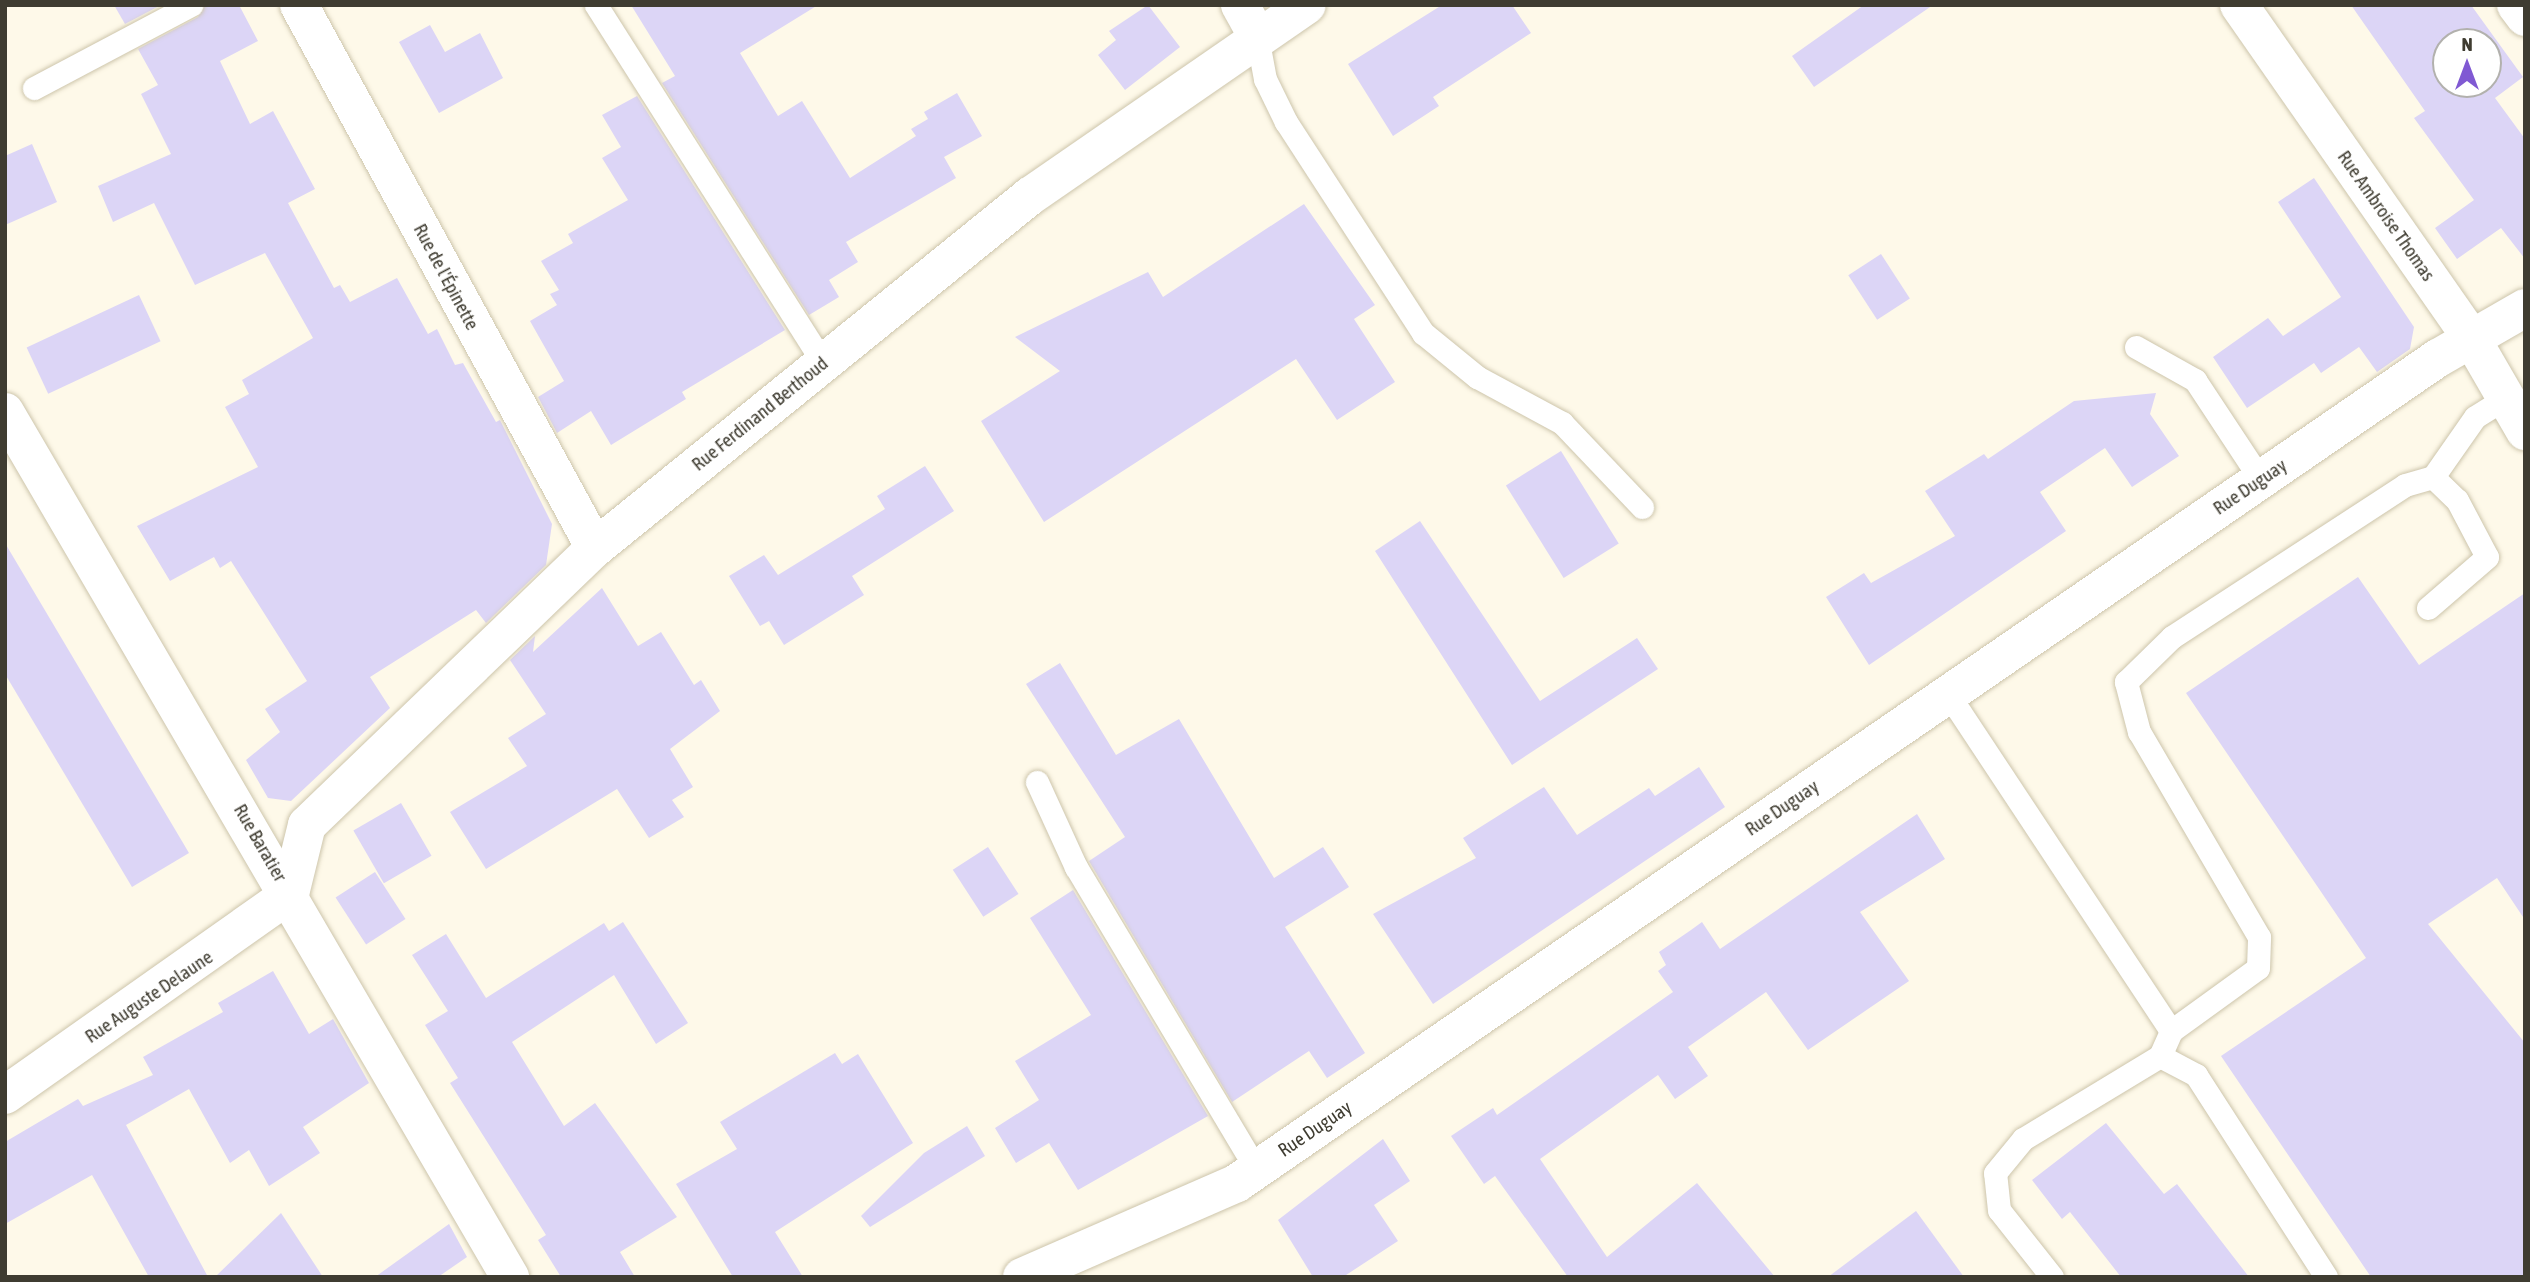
<!DOCTYPE html>
<html>
<head>
<meta charset="utf-8">
<style>
	body { margin:0 }
	#map { position:relative; width:2530px; height:1282px; overflow:hidden; background:#fef9e9; font-family:"Asap Condensed",sans-serif }
	div>[style] { position:absolute }
	[style*='--x'] { left:calc(var(--x)*1px); top:calc(var(--y)*1px); width:calc(var(--w)*1px); rotate:calc(var(--a)*1deg) }
	.building>* { inset:0; background:#dcd5f6; transform-origin:0 0 }
	.roads { filter:drop-shadow(0 0 2px #cdc5ab) drop-shadow(0 0 2px #cdc5ab) }
	.lane>* { height:23px; margin:-11.5px; padding:0 11.5px; transform-origin:11.5px; border-radius:11.5px; background:#fff }
	.street>* { height:38px; margin:-19px; padding:0 19px; transform-origin:19px; border-radius:19px; background:#fff }
	.secondary>* { height:38px; margin:-19px; padding:0 19px; transform-origin:19px; border-radius:19px; background:#fff }
	span { translate:-50% -50%; white-space:nowrap; text-align:center; line-height:1.15; -webkit-text-stroke:6px #fff; paint-order:stroke }
	.street-label { font-size:19px; color:#3f3c31 }
	.frame { position:absolute; inset:0; border:7px solid #3f3c31; pointer-events:none }
	.north { position:absolute; left:2432px; top:28px; width:70px; height:70px; box-sizing:border-box; background:#fff; border:2px solid #b2b1ad; border-radius:50%; rotate:0deg; font-size:19px; font-weight:700; line-height:28px; text-align:center; color:#3f3c31 }
	.north::after { content:''; display:block; margin:auto; width:24px; height:32px; background:#8059d3; clip-path:polygon(50% 0,100% 100%,50% 72%,0 100%) }
</style>
</head>
<body>
<div id="map">
	<div class="building">
		<div style="clip-path:polygon(114px 5px,161px 5px,125px 24px)"></div>
		<div style="clip-path:polygon(205px 5px,239px 5px,258px 41px,220px 61px,250px 124px,273px 111px,315px 189px,288px 203px,334px 288px,340px 285px,350px 302px,397px 278px,428px 334px,437px 329px,455px 365px,463px 363px,496px 422px,500px 420px,552px 524px,546px 565px,486px 623px,476px 610px,370px 677px,390px 708px,291px 801px,268px 798px,246px 760px,280px 732px,265px 709px,307px 681px,231px 561px,220px 568px,214px 557px,170px 581px,137px 526px,258px 467px,225px 407px,249px 394px,242px 380px,313px 338px,265px 253px,195px 285px,154px 203px,113px 222px,98px 186px,171px 154px,141px 94px,158px 85px,138px 49px,198px 17px)"></div>
		<div style="clip-path:polygon(631px 5px,818px 5px,740px 53px,778px 116px,802px 101px,850px 178px,916px 136px,911px 129px,928px 119px,924px 112px,957px 93px,982px 136px,944px 157px,956px 178px,846px 242px,858px 262px,829px 280px,839px 297px,809px 315px,662px 83px,675px 76px)"></div>
		<div style="clip-path:polygon(1148px 5px,1180px 47px,1125px 90px,1098px 55px,1116px 40px,1109px 31px)"></div>
		<div style="clip-path:polygon(1442px 5px,1512px 5px,1531px 33px,1433px 97px,1439px 106px,1393px 136px,1348px 64px)"></div>
		<div style="clip-path:polygon(1864px 5px,1933px 5px,1814px 87px,1792px 56px)"></div>
		<div style="clip-path:polygon(evenodd,2351px 5px,2471px 5px,2523px 77px,2495px 98px,2525px 139px,2525px 259px,2501px 228px,2457px 259px,2435px 228px,2474px 200px,2414px 118px,2425px 111px,2351px 5px,2446px 42px,2488px 42px,2488px 84px,2446px 84px,2446px 42px)"></div>
		<div style="clip-path:polygon(430px 25px,445px 52px,480px 33px,503px 78px,439px 113px,399px 42px)"></div>
		<div style="clip-path:polygon(637px 96px,785px 330px,682px 392px,686px 399px,611px 445px,591px 411px,557px 433px,538px 397px,564px 381px,530px 321px,557px 305px,550px 294px,559px 290px,541px 261px,573px 243px,568px 234px,628px 200px,602px 158px,621px 147px,602px 115px)"></div>
		<div style="clip-path:polygon(32px 144px,57px 202px,5px 225px,5px 156px)"></div>
		<div style="clip-path:polygon(2314px 178px,2414px 327px,2410px 349px,2377px 372px,2359px 347px,2321px 373px,2314px 363px,2247px 408px,2213px 357px,2268px 318px,2283px 336px,2341px 297px,2278px 202px)"></div>
		<div style="clip-path:polygon(1304px 204px,1375px 305px,1354px 319px,1395px 382px,1337px 420px,1296px 359px,1044px 522px,981px 421px,1060px 371px,1015px 337px,1148px 272px,1163px 297px)"></div>
		<div style="left:1881px;top:254px;width:53px;height:39px;rotate:57deg"></div>
		<div style="left:139px;top:295px;width:51px;height:124px;rotate:65deg"></div>
		<div style="clip-path:polygon(2156px 393px,2150px 414px,2179px 456px,2132px 487px,2105px 448px,2040px 492px,2066px 531px,1869px 665px,1826px 597px,1864px 573px,1871px 583px,1955px 536px,1925px 491px,1984px 454px,1988px 459px,2074px 401px)"></div>
		<div style="left:1561px;top:451px;width:109px;height:65px;rotate:58deg"></div>
		<div style="clip-path:polygon(925px 466px,954px 511px,852px 576px,864px 595px,784px 645px,769px 621px,760px 626px,729px 576px,764px 555px,778px 575px,885px 509px,877px 496px)"></div>
		<div style="clip-path:polygon(1420px 521px,1540px 701px,1637px 638px,1658px 669px,1512px 765px,1375px 551px)"></div>
		<div style="clip-path:polygon(5px 543px,189px 853px,132px 887px,5px 674px)"></div>
		<div style="clip-path:polygon(2358px 577px,2419px 665px,2525px 593px,2525px 920px,2497px 878px,2428px 924px,2525px 1043px,2525px 1277px,2371px 1277px,2221px 1056px,2366px 958px,2186px 693px)"></div>
		<div style="clip-path:polygon(602px 588px,638px 646px,661px 632px,694px 685px,701px 680px,720px 711px,670px 749px,693px 787px,672px 800px,684px 817px,649px 838px,617px 789px,486px 869px,450px 812px,527px 766px,508px 738px,546px 714px,510px 660px,535px 636px,533px 652px)"></div>
		<div style="clip-path:polygon(1060px 663px,1116px 755px,1179px 719px,1274px 878px,1323px 847px,1349px 887px,1285px 927px,1365px 1053px,1327px 1078px,1309px 1051px,1232px 1102px,1089px 861px,1125px 837px,1026px 684px)"></div>
		<div style="clip-path:polygon(1699px 767px,1725px 807px,1433px 1004px,1373px 914px,1476px 858px,1463px 838px,1544px 787px,1577px 835px,1649px 788px,1655px 796px)"></div>
		<div style="left:401px;top:803px;width:61px;height:55px;rotate:60deg"></div>
		<div style="clip-path:polygon(1917px 814px,1945px 859px,1860px 912px,1909px 981px,1808px 1050px,1766px 992px,1688px 1047px,1708px 1076px,1675px 1099px,1658px 1075px,1540px 1159px,1607px 1257px,1697px 1183px,1775px 1277px,1568px 1277px,1495px 1176px,1484px 1184px,1451px 1136px,1493px 1108px,1497px 1115px,1673px 992px,1658px 971px,1666px 965px,1659px 952px,1691px 930px,1702px 922px,1720px 949px)"></div>
		<div style="left:988px;top:847px;width:56px;height:42px;rotate:57deg"></div>
		<div style="left:375px;top:872px;width:56px;height:47px;rotate:57deg"></div>
		<div style="clip-path:polygon(1073px 890px,1208px 1116px,1078px 1190px,1049px 1143px,1016px 1163px,995px 1128px,1039px 1100px,1015px 1061px,1091px 1015px,1030px 918px)"></div>
		<div style="clip-path:polygon(623px 922px,688px 1023px,656px 1044px,614px 975px,512px 1042px,564px 1126px,595px 1103px,677px 1217px,620px 1252px,635px 1277px,561px 1277px,538px 1240px,546px 1235px,450px 1083px,458px 1078px,425px 1025px,448px 1011px,412px 955px,446px 934px,486px 998px,604px 923px,609px 931px)"></div>
		<div style="clip-path:polygon(273px 971px,309px 1034px,333px 1019px,369px 1083px,303px 1127px,320px 1153px,269px 1186px,249px 1150px,230px 1163px,189px 1089px,126px 1125px,208px 1277px,149px 1277px,92px 1175px,5px 1224px,5px 1142px,78px 1099px,83px 1106px,153px 1075px,143px 1057px,223px 1012px,218px 1003px)"></div>
		<div style="clip-path:polygon(835px 1053px,842px 1064px,858px 1054px,913px 1143px,775px 1232px,803px 1277px,733px 1277px,676px 1184px,737px 1149px,720px 1122px)"></div>
		<div style="clip-path:polygon(2106px 1123px,2164px 1194px,2177px 1184px,2249px 1277px,2121px 1277px,2070px 1212px,2062px 1219px,2032px 1180px)"></div>
		<div style="clip-path:polygon(967px 1126px,985px 1156px,870px 1227px,861px 1216px,924px 1153px)"></div>
		<div style="clip-path:polygon(1383px 1139px,1410px 1181px,1374px 1205px,1398px 1241px,1343px 1277px,1313px 1277px,1278px 1220px)"></div>
		<div style="clip-path:polygon(1916px 1211px,1964px 1277px,1828px 1277px)"></div>
		<div style="clip-path:polygon(281px 1213px,323px 1277px,215px 1277px)"></div>
		<div style="clip-path:polygon(449px 1224px,467px 1257px,438px 1277px,375px 1277px)"></div>
	</div>
	<div class="roads">
		<div class="lane">
			<div style="--x:596;--y:5;--w:424;--a:57.6"></div>
			<div style="--x:1257;--y:36;--w:44;--a:79.5"></div>
			<div style="--x:1265;--y:79;--w:48;--a:64"></div>
			<div style="--x:1286;--y:122;--w:252;--a:57"></div>
			<div style="--x:1423;--y:333;--w:70;--a:39.2"></div>
			<div style="--x:1477;--y:377;--w:97;--a:28.4"></div>
			<div style="--x:1562;--y:423;--w:116;--a:46.4"></div>
			<div style="--x:34;--y:88;--w:178;--a:-27.9"></div>
			<div style="--x:2136;--y:347;--w:68;--a:29.2"></div>
			<div style="--x:2195;--y:380;--w:120;--a:56.6"></div>
			<div style="--x:2433;--y:477;--w:73;--a:-55"></div>
			<div style="--x:2475;--y:417;--w:34;--a:-32"></div>
			<div style="--x:1948;--y:694;--w:404;--a:56.5"></div>
			<div style="--x:1037;--y:782;--w:94;--a:65.4"></div>
			<div style="--x:1076;--y:867;--w:352;--a:59.2"></div>
			<div style="--x:2160;--y:1056;--w:41;--a:27.8"></div>
			<div style="--x:2196;--y:1075;--w:240;--a:57.2"></div>
			<div style="--x:2052;--y:1277;--w:85;--a:-128.3"></div>
			<div style="--x:1999;--y:1210;--w:37;--a:-96"></div>
			<div style="--x:1995;--y:1173;--w:44;--a:-50.5"></div>
			<div style="--x:2023;--y:1139;--w:160;--a:-31.2"></div>
			<div style="--x:2160;--y:1056;--w:27;--a:-66"></div>
			<div style="--x:2171;--y:1031;--w:107;--a:-35.9"></div>
			<div style="--x:2258;--y:968;--w:31;--a:-88"></div>
			<div style="--x:2259;--y:937;--w:238;--a:-120.3"></div>
			<div style="--x:2139;--y:732;--w:52;--a:-104.6"></div>
			<div style="--x:2126;--y:682;--w:64;--a:-44.4"></div>
			<div style="--x:2172;--y:637;--w:278;--a:-33.1"></div>
			<div style="--x:2405;--y:485;--w:29;--a:-16"></div>
			<div style="--x:2433;--y:477;--w:33;--a:44"></div>
			<div style="--x:2457;--y:500;--w:64;--a:62.2"></div>
			<div style="--x:2487;--y:557;--w:78;--a:139.2"></div>
		</div>
		<div class="street">
			<div style="--x:299;--y:5;--w:618;--a:61.4"></div>
			<div style="--x:1240;--y:5;--w:35;--a:61"></div>
			<div style="--x:2516;--y:5;--w:15;--a:53"></div>
			<div style="--x:5;--y:412;--w:1002;--a:59.72"></div>
			<div style="--x:5;--y:1095;--w:349;--a:-35.2"></div>
			<div style="--x:290;--y:894;--w:71;--a:-76.2"></div>
			<div style="--x:307;--y:825;--w:400;--a:-43.9"></div>
			<div style="--x:595;--y:548;--w:560;--a:-38.98"></div>
			<div style="--x:1030;--y:196;--w:336;--a:-34.6"></div>
			<div style="--x:1022;--y:1277;--w:235;--a:-23.6"></div>
			<div style="--x:1237;--y:1183;--w:1457;--a:-34.49"></div>
			<div style="--x:2438;--y:358;--w:100;--a:-29.9"></div>
		</div>
		<div class="secondary">
			<div style="--x:2239;--y:5;--w:404;--a:55.1"></div>
			<div style="--x:2470;--y:336;--w:110;--a:59.9"></div>
		</div>
	</div>
	<div class="street-label">
		<span style="left:2386px;top:216px;rotate:55deg">Rue Ambroise Thomas</span>
		<span style="left:446px;top:277px;rotate:62deg">Rue de l'Épinette</span>
		<span style="left:760px;top:414px;rotate:-39deg">Rue Ferdinand Berthoud</span>
		<span style="left:2250px;top:487px;rotate:-34deg">Rue Duguay</span>
		<span style="left:1782px;top:808px;rotate:-34deg">Rue Duguay</span>
		<span style="left:260px;top:843px;rotate:60deg">Rue Baratier</span>
		<span style="left:149px;top:997px;rotate:-34deg">Rue Auguste Delaune</span>
		<span style="left:1315px;top:1129px;rotate:-34deg">Rue Duguay</span>
	</div>
	<div class="frame"></div>
	<div class="north">N</div>
</div>
</body>
</html>
